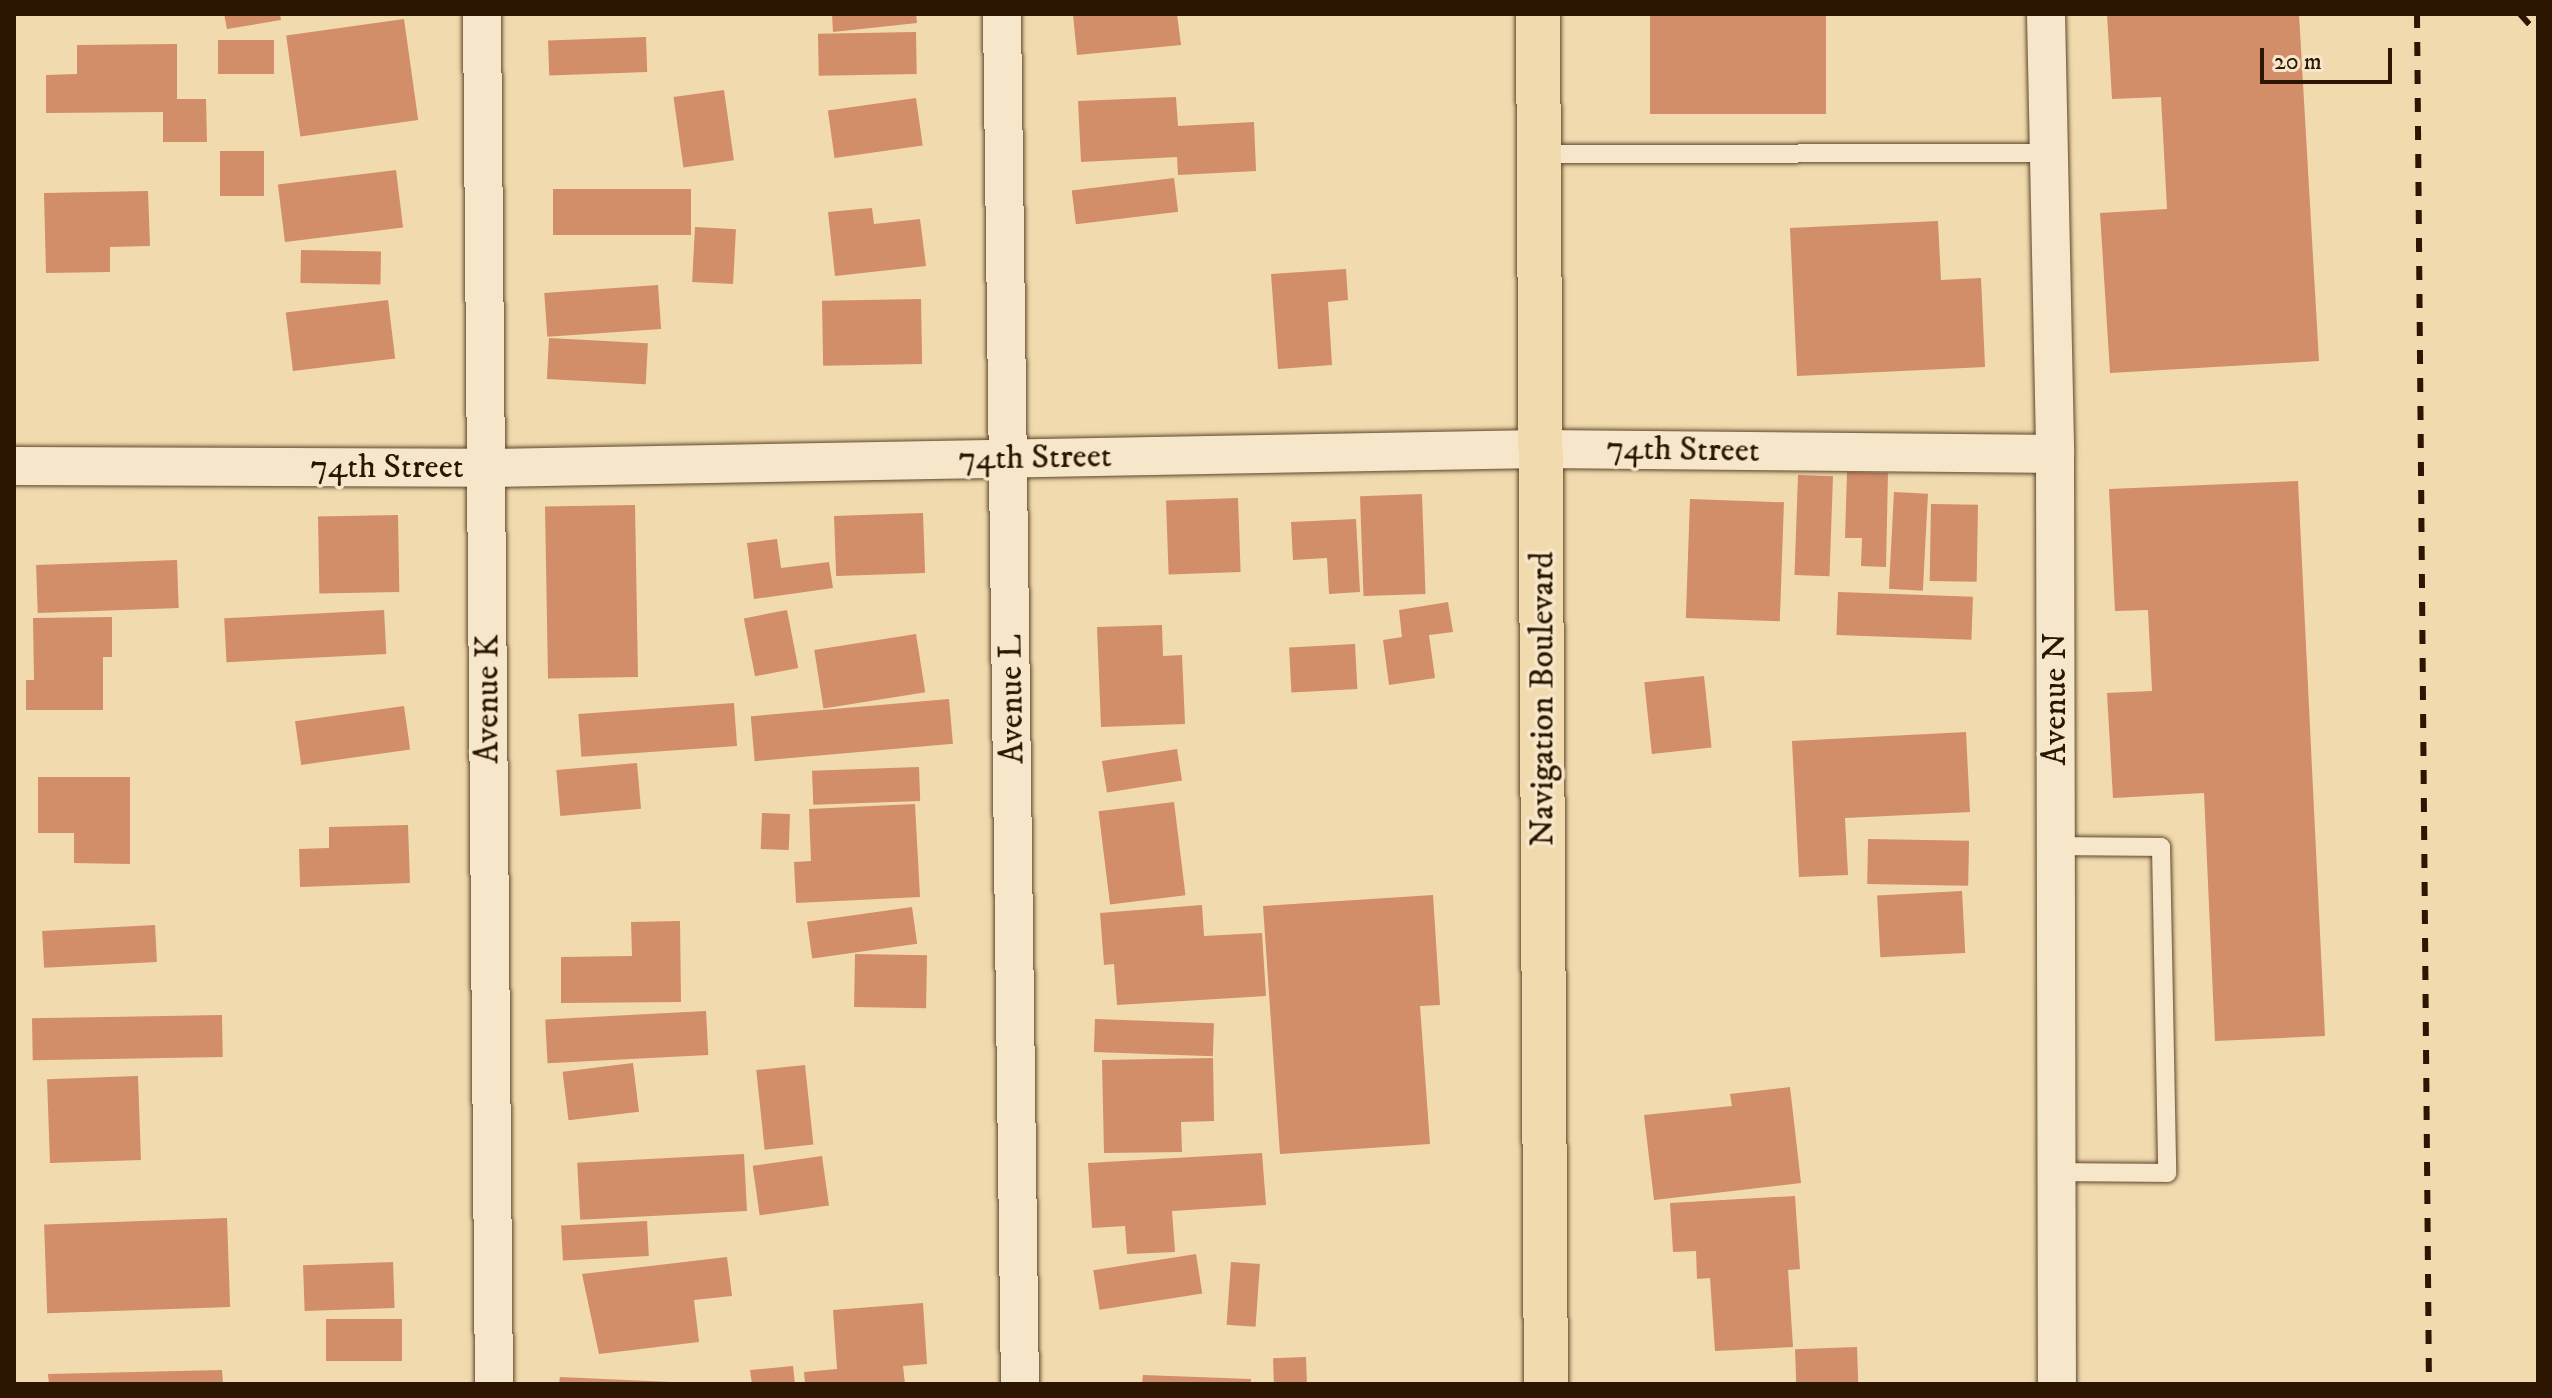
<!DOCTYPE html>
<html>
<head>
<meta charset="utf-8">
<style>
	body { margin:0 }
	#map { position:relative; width:2552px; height:1398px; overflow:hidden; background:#f1daae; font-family:"IM FELL DW Pica",serif }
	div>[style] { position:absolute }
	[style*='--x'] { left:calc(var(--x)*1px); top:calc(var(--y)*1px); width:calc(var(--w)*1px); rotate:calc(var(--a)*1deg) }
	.building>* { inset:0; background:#d28d69; transform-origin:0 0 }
	.roads { filter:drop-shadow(0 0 2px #5e472c) drop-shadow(0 0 2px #5e472c) }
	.lane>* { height:18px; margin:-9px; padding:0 9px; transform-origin:9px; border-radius:9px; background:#f6e7ca }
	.street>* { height:38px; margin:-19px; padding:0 19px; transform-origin:19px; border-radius:19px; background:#f6e7ca }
	.primary>* { height:44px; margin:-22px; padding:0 22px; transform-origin:22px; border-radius:22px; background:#f1daae }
	.rail>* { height:6px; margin-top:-3px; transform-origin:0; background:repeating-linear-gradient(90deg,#2d1601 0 14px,transparent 0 28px) }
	span { translate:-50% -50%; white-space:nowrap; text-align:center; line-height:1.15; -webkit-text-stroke:7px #f6e7ca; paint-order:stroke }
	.street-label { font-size:34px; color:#2d1601 }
	.frame { position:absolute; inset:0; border:16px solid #2d1601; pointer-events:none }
	.scale { position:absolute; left:2260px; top:48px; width:132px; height:36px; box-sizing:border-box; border:4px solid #2d1601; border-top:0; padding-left:10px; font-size:24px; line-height:28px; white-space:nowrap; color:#2d1601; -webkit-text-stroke:6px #f6e7ca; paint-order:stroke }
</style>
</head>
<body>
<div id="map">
	<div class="building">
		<div style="clip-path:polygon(224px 14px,280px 14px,281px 20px,227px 29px)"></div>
		<div style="clip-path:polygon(832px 14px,916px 14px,917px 23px,833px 32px)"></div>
		<div style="clip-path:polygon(1073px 14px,1177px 14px,1181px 45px,1077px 55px)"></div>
		<div style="left:1650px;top:14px;width:176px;height:100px"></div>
		<div style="clip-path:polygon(2107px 14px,2299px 14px,2319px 361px,2110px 373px,2100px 213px,2167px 209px,2161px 97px,2112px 99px)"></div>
		<div style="left:404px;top:19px;width:102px;height:119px;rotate:82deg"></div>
		<div style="left:916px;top:32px;width:42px;height:98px;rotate:89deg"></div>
		<div style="left:646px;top:37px;width:35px;height:98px;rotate:88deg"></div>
		<div style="left:218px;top:40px;width:56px;height:34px"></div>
		<div style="clip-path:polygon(177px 44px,177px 99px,206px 99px,207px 142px,163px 142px,163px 112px,46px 113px,46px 75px,77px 74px,77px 45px)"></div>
		<div style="left:724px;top:90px;width:71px;height:51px;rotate:82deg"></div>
		<div style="clip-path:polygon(1176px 97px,1178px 126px,1254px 122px,1256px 171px,1178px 175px,1177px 157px,1081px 162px,1078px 101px)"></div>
		<div style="left:916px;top:98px;width:48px;height:89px;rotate:82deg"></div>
		<div style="left:220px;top:151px;width:44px;height:45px"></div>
		<div style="left:396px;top:170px;width:58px;height:119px;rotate:83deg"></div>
		<div style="left:1174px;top:178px;width:34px;height:103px;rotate:83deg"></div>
		<div style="left:553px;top:189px;width:138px;height:46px"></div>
		<div style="clip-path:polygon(148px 191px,150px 246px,110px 247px,110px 272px,46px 273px,44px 193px)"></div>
		<div style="clip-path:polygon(872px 208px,874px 224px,920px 219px,926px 266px,835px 276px,828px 212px)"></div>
		<div style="clip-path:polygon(1938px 221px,1941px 280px,1981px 278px,1985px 367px,1797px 376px,1790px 228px)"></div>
		<div style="left:695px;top:227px;width:41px;height:55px;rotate:3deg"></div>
		<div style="left:301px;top:250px;width:80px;height:33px;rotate:1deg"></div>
		<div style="clip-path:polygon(1346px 269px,1348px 300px,1328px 302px,1332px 365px,1278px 369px,1271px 274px)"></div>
		<div style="left:658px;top:285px;width:44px;height:114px;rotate:86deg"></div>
		<div style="left:921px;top:299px;width:65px;height:99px;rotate:89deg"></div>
		<div style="left:388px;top:300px;width:59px;height:103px;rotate:83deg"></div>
		<div style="left:549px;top:338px;width:99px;height:41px;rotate:3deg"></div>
		<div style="clip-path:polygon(1847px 472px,1888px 473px,1886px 567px,1861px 566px,1862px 538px,1845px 538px)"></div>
		<div style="left:1798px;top:475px;width:35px;height:100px;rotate:2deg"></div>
		<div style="clip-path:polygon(2298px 481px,2325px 1036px,2215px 1041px,2204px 793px,2113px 798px,2107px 693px,2152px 691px,2148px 610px,2115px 611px,2109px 489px)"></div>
		<div style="left:1894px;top:492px;width:34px;height:97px;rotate:3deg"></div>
		<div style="left:1422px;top:494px;width:100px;height:62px;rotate:88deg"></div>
		<div style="left:1238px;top:498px;width:74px;height:72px;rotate:88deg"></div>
		<div style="left:1690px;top:499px;width:94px;height:119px;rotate:2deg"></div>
		<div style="left:1931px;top:504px;width:47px;height:77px;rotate:1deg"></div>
		<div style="left:635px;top:505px;width:172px;height:90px;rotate:89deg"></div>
		<div style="left:923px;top:513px;width:60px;height:89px;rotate:88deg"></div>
		<div style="left:398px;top:515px;width:77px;height:80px;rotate:89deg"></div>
		<div style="clip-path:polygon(1356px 519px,1360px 592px,1329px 594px,1327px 558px,1293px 560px,1291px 522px)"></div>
		<div style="clip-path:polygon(777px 539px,781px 568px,829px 562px,833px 588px,754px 599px,747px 543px)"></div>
		<div style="left:177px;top:560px;width:48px;height:141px;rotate:88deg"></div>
		<div style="left:1838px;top:592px;width:135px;height:43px;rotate:2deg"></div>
		<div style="clip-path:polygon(1448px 602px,1453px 632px,1429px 635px,1435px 678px,1389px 685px,1383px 640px,1402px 637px,1399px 610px)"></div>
		<div style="left:384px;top:610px;width:44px;height:160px;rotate:87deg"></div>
		<div style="left:787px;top:610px;width:59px;height:44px;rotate:79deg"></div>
		<div style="clip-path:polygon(112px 617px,112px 657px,103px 657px,103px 710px,26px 710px,26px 680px,34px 680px,33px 618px)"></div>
		<div style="clip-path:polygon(1162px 625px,1163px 656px,1182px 655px,1185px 724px,1101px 727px,1097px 627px)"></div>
		<div style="left:916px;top:634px;width:59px;height:103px;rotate:81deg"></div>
		<div style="left:1355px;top:644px;width:45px;height:66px;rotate:87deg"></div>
		<div style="left:1704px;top:676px;width:72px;height:60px;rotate:84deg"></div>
		<div style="left:949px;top:699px;width:45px;height:199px;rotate:85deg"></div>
		<div style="left:734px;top:703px;width:43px;height:156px;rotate:86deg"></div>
		<div style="left:404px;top:706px;width:44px;height:110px;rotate:82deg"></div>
		<div style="clip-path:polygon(1966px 732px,1970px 812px,1845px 818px,1848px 875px,1799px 877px,1792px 741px)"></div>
		<div style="left:1177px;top:749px;width:32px;height:76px;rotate:81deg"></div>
		<div style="left:637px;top:763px;width:46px;height:81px;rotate:85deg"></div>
		<div style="left:919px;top:767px;width:34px;height:107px;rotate:88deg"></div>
		<div style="clip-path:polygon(38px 777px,130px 777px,130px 864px,74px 863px,74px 833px,38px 833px)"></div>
		<div style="left:1174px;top:802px;width:94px;height:76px;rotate:83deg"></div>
		<div style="clip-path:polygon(915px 804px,920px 897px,796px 903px,794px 862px,811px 861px,809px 809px)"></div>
		<div style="left:762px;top:813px;width:28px;height:36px;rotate:2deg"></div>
		<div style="clip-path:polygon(408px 825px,410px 883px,300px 887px,299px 849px,329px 848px,329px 827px)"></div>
		<div style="left:1868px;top:839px;width:101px;height:45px;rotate:1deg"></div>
		<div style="left:1962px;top:891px;width:62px;height:85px;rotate:87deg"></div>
		<div style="clip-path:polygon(1433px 895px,1440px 1005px,1420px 1006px,1430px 1144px,1280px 1154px,1263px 906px)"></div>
		<div style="clip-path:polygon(1202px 905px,1204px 936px,1262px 933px,1266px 996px,1117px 1005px,1114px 964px,1104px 965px,1100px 913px)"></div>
		<div style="left:912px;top:907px;width:37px;height:106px;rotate:82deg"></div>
		<div style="clip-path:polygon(680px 921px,681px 1002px,561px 1003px,561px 957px,632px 956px,631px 922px)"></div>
		<div style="left:155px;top:925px;width:37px;height:113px;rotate:87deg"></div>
		<div style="left:855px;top:954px;width:72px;height:53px;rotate:1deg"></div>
		<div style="left:706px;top:1011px;width:44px;height:161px;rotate:87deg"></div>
		<div style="left:222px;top:1015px;width:42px;height:190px;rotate:89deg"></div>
		<div style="left:1095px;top:1019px;width:119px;height:33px;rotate:2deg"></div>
		<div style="clip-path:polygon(1213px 1058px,1214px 1121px,1181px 1122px,1182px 1152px,1104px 1153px,1102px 1060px)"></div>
		<div style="left:633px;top:1063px;width:49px;height:71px;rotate:83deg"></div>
		<div style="left:805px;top:1065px;width:80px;height:49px;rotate:84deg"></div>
		<div style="left:138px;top:1076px;width:84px;height:91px;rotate:88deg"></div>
		<div style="clip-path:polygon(1790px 1087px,1801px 1183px,1654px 1200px,1644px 1115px,1732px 1106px,1730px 1094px)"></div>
		<div style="clip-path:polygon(1262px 1153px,1266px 1205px,1172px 1211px,1175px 1252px,1127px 1254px,1125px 1226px,1092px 1228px,1088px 1163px)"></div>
		<div style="left:744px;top:1154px;width:57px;height:167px;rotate:87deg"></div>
		<div style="left:822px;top:1156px;width:50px;height:70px;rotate:82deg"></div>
		<div style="clip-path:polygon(1795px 1196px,1800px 1269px,1788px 1270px,1793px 1347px,1715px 1351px,1710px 1278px,1697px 1279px,1696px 1251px,1673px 1252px,1670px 1203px)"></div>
		<div style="left:227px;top:1218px;width:89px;height:183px;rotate:88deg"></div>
		<div style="left:647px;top:1221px;width:35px;height:86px;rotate:87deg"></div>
		<div style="left:1196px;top:1254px;width:40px;height:104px;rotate:81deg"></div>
		<div style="clip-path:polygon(727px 1257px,732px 1296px,694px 1300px,699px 1342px,599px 1354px,582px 1274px)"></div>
		<div style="left:393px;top:1262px;width:46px;height:90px;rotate:88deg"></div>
		<div style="left:1231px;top:1262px;width:29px;height:63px;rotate:4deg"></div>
		<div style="clip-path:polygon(923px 1303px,927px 1364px,903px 1366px,905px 1384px,805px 1384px,804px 1372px,837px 1369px,833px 1310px)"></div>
		<div style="left:326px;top:1319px;width:76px;height:42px"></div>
		<div style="left:1857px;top:1347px;width:37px;height:62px;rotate:88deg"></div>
		<div style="left:1306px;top:1357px;width:27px;height:33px;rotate:88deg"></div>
		<div style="clip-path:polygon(793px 1366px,795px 1384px,752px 1384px,750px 1370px)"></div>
		<div style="clip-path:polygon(222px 1370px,223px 1384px,49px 1384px,48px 1374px)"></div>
		<div style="clip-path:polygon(1143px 1375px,1251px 1379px,1251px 1384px,1142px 1384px)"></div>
		<div style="clip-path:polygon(560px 1377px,671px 1382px,671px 1384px,559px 1384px)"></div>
	</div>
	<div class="roads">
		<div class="lane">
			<div style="--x:1539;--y:154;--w:509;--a:-0.11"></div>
			<div style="--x:2056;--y:846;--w:105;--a:0.5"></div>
			<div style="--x:2161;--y:847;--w:326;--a:88.9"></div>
			<div style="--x:2167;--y:1173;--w:111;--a:-179.5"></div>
		</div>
		<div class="street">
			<div style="--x:482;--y:14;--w:1370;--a:89.5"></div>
			<div style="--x:1002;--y:14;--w:1370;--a:89.25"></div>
			<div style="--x:2046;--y:14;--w:440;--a:88.8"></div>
			<div style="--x:2055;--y:454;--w:930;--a:89.88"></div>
			<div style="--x:14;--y:466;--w:472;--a:0.2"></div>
			<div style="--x:486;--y:468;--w:1055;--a:-1.03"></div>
			<div style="--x:1541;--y:449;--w:514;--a:0.56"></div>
		</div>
		<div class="primary">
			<div style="--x:1538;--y:14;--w:1370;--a:89.67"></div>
		</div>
	</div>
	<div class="rail">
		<div style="--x:2417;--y:14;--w:1370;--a:89.5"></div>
		<div style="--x:2520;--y:14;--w:27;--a:48"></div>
	</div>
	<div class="street-label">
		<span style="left:1683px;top:450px;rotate:1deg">74th Street</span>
		<span style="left:1035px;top:458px;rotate:-1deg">74th Street</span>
		<span style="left:387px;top:468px">74th Street</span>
		<span style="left:488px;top:699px;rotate:-90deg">Avenue K</span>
		<span style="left:1012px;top:699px;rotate:-91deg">Avenue L</span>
		<span style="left:1543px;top:699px;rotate:-90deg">Navigation Boulevard</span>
		<span style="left:2056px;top:699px;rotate:-90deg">Avenue N</span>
	</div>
	<div class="frame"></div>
	<div class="scale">20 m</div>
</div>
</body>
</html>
